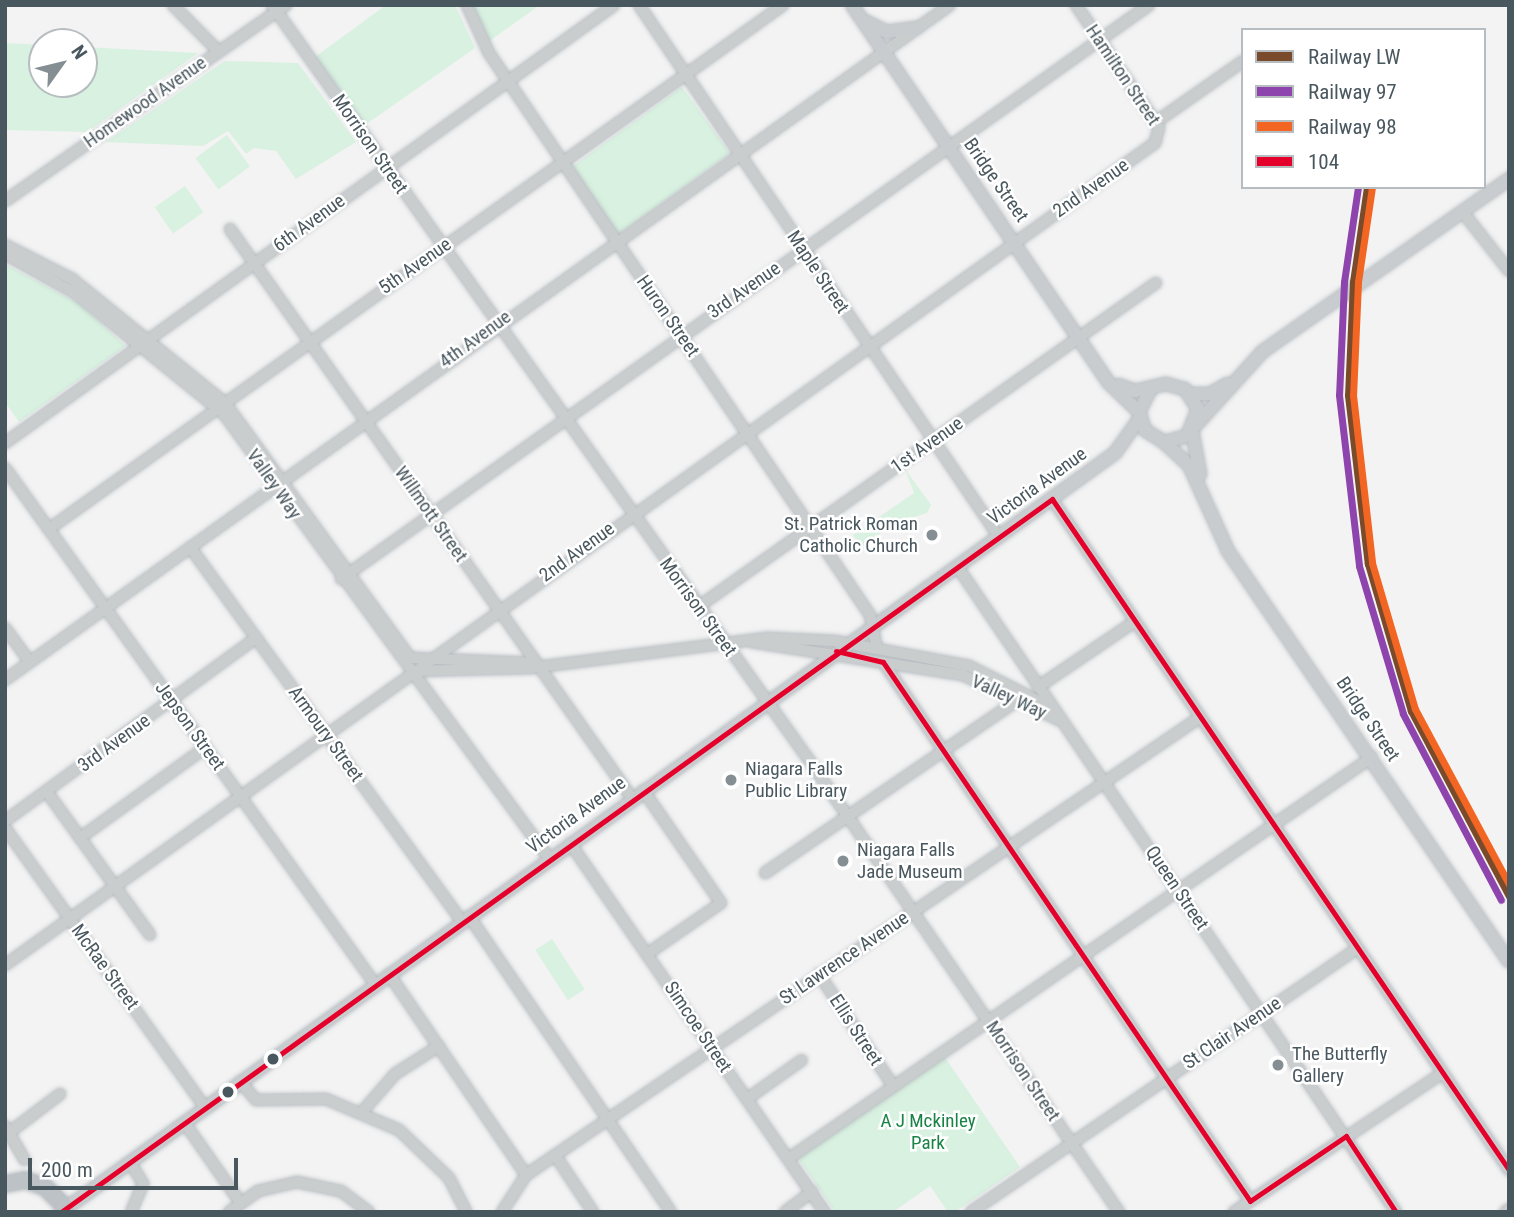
<!DOCTYPE html>
<html>
<head>
<meta charset="utf-8">
<style>
	body { margin:0 }
	#map { position:relative; width:1514px; height:1217px; overflow:hidden; background:#f3f3f3; font-family:"Roboto Condensed",sans-serif }
	div>[style] { position:absolute }
	[style*='--x'] { left:calc(var(--x)*1px); top:calc(var(--y)*1px); width:calc(var(--w)*1px); rotate:calc(var(--a)*1deg) }
	.green>* { inset:0; background:#d8f1e0; transform-origin:0 0 }
	.roads { filter:drop-shadow(0 0 2px #b8bdc2) drop-shadow(0 0 2px #b8bdc2) }
	.minor>* { height:10px; margin:-5px; padding:0 5px; transform-origin:5px; border-radius:5px; background:#cacdce }
	.major>* { height:12px; margin:-6px; padding:0 6px; transform-origin:6px; border-radius:6px; background:#c8ccce }
	.highway>* { height:16px; margin:-8px; padding:0 8px; transform-origin:8px; border-radius:8px; background:#bdc2c6 }
	.bus-1>* { height:5px; margin:-2.5px; padding:0 2.5px; transform-origin:2.5px; border-radius:2.5px; background:#e4002b }
	.rail-1>* { height:7px; margin:-3.5px; padding:0 3.5px; transform-origin:3.5px; border-radius:3.5px; background:#7a4b2a }
	.rail-2>* { height:7px; margin:-3.5px; padding:0 3.5px; transform-origin:3.5px; border-radius:3.5px; background:#8e44ad }
	.rail-3>* { height:7px; margin:-3.5px; padding:0 3.5px; transform-origin:3.5px; border-radius:3.5px; background:#f26522 }
	.dots>* { width:19px; height:19px; translate:-50% -50%; box-sizing:border-box; border:4px solid #fff; border-radius:50% }
	span { translate:-50% -50%; white-space:nowrap; text-align:center; line-height:1.15; -webkit-text-stroke:5px #fff; paint-order:stroke }
	.street-label { font-size:19px; color:#49575f }
	.poi-label { font-size:19px; color:#49575f }
	.right { translate:-100% -50%; text-align:right }
	.left { translate:0 -50%; text-align:left }
	.park-label { font-size:19px; color:#188345 }
	.frame { position:absolute; inset:0; border:7px solid #49575f; pointer-events:none }
	.legend { position:absolute; left:1241px; top:28px; width:245px; height:161px; box-sizing:border-box; background:#fff; border:2px solid #b6bcbf; margin:0; padding:9px 12px; list-style:none; font-size:21px; color:#49575f }
	.legend li { display:flex; align-items:center; gap:14px; height:35px }
	.legend b { width:35px; border:2px solid #b6bcbf }
	.north { position:absolute; left:28px; top:28px; width:70px; height:70px; box-sizing:border-box; background:#fff; border:2px solid #b6bcbf; border-radius:50%; rotate:56deg; font-size:19px; font-weight:700; line-height:28px; text-align:center; color:#49575f }
	.north::after { content:''; display:block; margin:auto; width:24px; height:32px; background:#848e93; clip-path:polygon(50% 0,100% 100%,50% 72%,0 100%) }
	.scale { position:absolute; left:28px; top:1158px; width:210px; height:32px; box-sizing:border-box; border:4px solid #49575f; border-top:0; padding-left:9px; font-size:21px; line-height:24px; white-space:nowrap; color:#49575f; -webkit-text-stroke:5px #fff; paint-order:stroke }
</style>
</head>
<body>
<div id="map">
	<div class="green">
		<div style="clip-path:polygon(386px 5px,455px 5px,475px 48px,365px 125px,315px 57px)"></div>
		<div style="clip-path:polygon(471px 5px,540px 5px,488px 42px)"></div>
		<div style="clip-path:polygon(5px 43px,42px 45px,42px 84px,84px 84px,84px 47px,198px 53px,87px 132px,5px 130px)"></div>
		<div style="clip-path:polygon(225px 61px,298px 63px,356px 142px,296px 179px,276px 151px,254px 148px,246px 154px,228px 131px,203px 146px,106px 142px)"></div>
		<div style="left:682px;top:87px;width:82px;height:139px;rotate:54deg"></div>
		<div style="left:227px;top:135px;width:39px;height:39px;rotate:54deg"></div>
		<div style="left:185px;top:186px;width:32px;height:37px;rotate:55deg"></div>
		<div style="clip-path:polygon(5px 264px,80px 304px,126px 346px,19px 422px,5px 402px)"></div>
		<div style="clip-path:polygon(905px 469px,931px 505px,927px 513px,895px 523px,861px 547px,853px 535px,914px 493px)"></div>
		<div style="left:552px;top:939px;width:60px;height:20px;rotate:57deg"></div>
		<div style="clip-path:polygon(944px 1056px,1020px 1167px,955px 1212px,948px 1212px,930px 1186px,893px 1212px,835px 1212px,798px 1158px)"></div>
	</div>
	<div class="roads">
		<div class="minor">
			<div style="--x:173;--y:5;--w:64;--a:45.6"></div>
			<div style="--x:272;--y:5;--w:926;--a:54.58"></div>
			<div style="--x:809;--y:760;--w:548;--a:55.56"></div>
			<div style="--x:467;--y:5;--w:53;--a:65.4"></div>
			<div style="--x:489;--y:53;--w:679;--a:55.87"></div>
			<div style="--x:870;--y:615;--w:34;--a:78"></div>
			<div style="--x:639;--y:5;--w:642;--a:55.91"></div>
			<div style="--x:1156;--y:122;--w:106;--a:-35"></div>
			<div style="--x:5;--y:201;--w:343;--a:-34.9"></div>
			<div style="--x:1462;--y:211;--w:76;--a:51.9"></div>
			<div style="--x:230;--y:229;--w:697;--a:54.76"></div>
			<div style="--x:5;--y:245;--w:75;--a:26.9"></div>
			<div style="--x:72;--y:279;--w:197;--a:39"></div>
			<div style="--x:225;--y:403;--w:315;--a:54"></div>
			<div style="--x:410;--y:658;--w:126;--a:2.3"></div>
			<div style="--x:5;--y:254;--w:80;--a:29.1"></div>
			<div style="--x:75;--y:293;--w:192;--a:39.1"></div>
			<div style="--x:224;--y:414;--w:318;--a:53.8"></div>
			<div style="--x:412;--y:671;--w:118;--a:-1.5"></div>
			<div style="--x:530;--y:668;--w:241;--a:-7.2"></div>
			<div style="--x:769;--y:638;--w:66;--a:2.6"></div>
			<div style="--x:835;--y:641;--w:136;--a:10.6"></div>
			<div style="--x:969;--y:666;--w:93;--a:26.8"></div>
			<div style="--x:5;--y:443;--w:750;--a:-35.72"></div>
			<div style="--x:5;--y:468;--w:635;--a:54.36"></div>
			<div style="--x:1052;--y:499;--w:812;--a:55.74"></div>
			<div style="--x:49;--y:529;--w:902;--a:-35.52"></div>
			<div style="--x:190;--y:547;--w:463;--a:54"></div>
			<div style="--x:957;--y:566;--w:781;--a:55.8"></div>
			<div style="--x:341;--y:579;--w:991;--a:-35.39"></div>
			<div style="--x:698;--y:607;--w:561;--a:-35.28"></div>
			<div style="--x:5;--y:628;--w:42;--a:53.7"></div>
			<div style="--x:752;--y:642;--w:214;--a:8.9"></div>
			<div style="--x:963;--y:675;--w:108;--a:25.1"></div>
			<div style="--x:883;--y:662;--w:652;--a:55.75"></div>
			<div style="--x:412;--y:671;--w:232;--a:53.8"></div>
			<div style="--x:5;--y:680;--w:1161;--a:-35.54"></div>
			<div style="--x:1038;--y:687;--w:116;--a:-34.1"></div>
			<div style="--x:643;--y:790;--w:137;--a:55.4"></div>
			<div style="--x:721;--y:903;--w:90;--a:145.4"></div>
			<div style="--x:47;--y:792;--w:176;--a:54.2"></div>
			<div style="--x:5;--y:821;--w:311;--a:-36.1"></div>
			<div style="--x:5;--y:828;--w:342;--a:54.4"></div>
			<div style="--x:80;--y:838;--w:155;--a:-35.8"></div>
			<div style="--x:570;--y:843;--w:449;--a:55.4"></div>
			<div style="--x:765;--y:873;--w:303;--a:-34.4"></div>
			<div style="--x:469;--y:916;--w:358;--a:55.7"></div>
			<div style="--x:5;--y:965;--w:1414;--a:-35.56"></div>
			<div style="--x:1155;--y:143;--w:16;--a:-76"></div>
			<div style="--x:1159;--y:127;--w:148;--a:-124.2"></div>
			<div style="--x:389;--y:974;--w:243;--a:55.7"></div>
			<div style="--x:819;--y:974;--w:134;--a:56.5"></div>
			<div style="--x:240;--y:1081;--w:25;--a:50"></div>
			<div style="--x:256;--y:1100;--w:70;--a:-0.8"></div>
			<div style="--x:326;--y:1099;--w:79;--a:23"></div>
			<div style="--x:399;--y:1130;--w:69;--a:43.8"></div>
			<div style="--x:449;--y:1178;--w:38;--a:63"></div>
			<div style="--x:747;--y:1099;--w:67;--a:-35.3"></div>
			<div style="--x:362;--y:1112;--w:50;--a:-49"></div>
			<div style="--x:395;--y:1074;--w:52;--a:-32.5"></div>
			<div style="--x:184;--y:1122;--w:98;--a:55"></div>
			<div style="--x:5;--y:1126;--w:39;--a:60"></div>
			<div style="--x:10;--y:1132;--w:63;--a:-37.2"></div>
			<div style="--x:555;--y:1155;--w:69;--a:56.3"></div>
			<div style="--x:788;--y:1159;--w:709;--a:-34.54"></div>
			<div style="--x:130;--y:1162;--w:26;--a:59"></div>
			<div style="--x:143;--y:1184;--w:30;--a:113"></div>
			<div style="--x:229;--y:1212;--w:36;--a:-36"></div>
			<div style="--x:258;--y:1191;--w:40;--a:-13"></div>
			<div style="--x:297;--y:1182;--w:45;--a:11.6"></div>
			<div style="--x:341;--y:1191;--w:35;--a:37"></div>
			<div style="--x:502;--y:1212;--w:44;--a:-57"></div>
			<div style="--x:526;--y:1175;--w:813;--a:-34.18"></div>
			<div style="--x:785;--y:1212;--w:34;--a:-37"></div>
			<div style="--x:971;--y:1212;--w:465;--a:-34.3"></div>
			<div style="--x:1234;--y:1212;--w:249;--a:-33.7"></div>
			<div style="--x:1505;--y:1212;--w:5;--a:-37"></div>
		</div>
		<div class="major">
			<div style="--x:852;--y:5;--w:458;--a:55.8"></div>
			<div style="--x:1110;--y:384;--w:40;--a:44"></div>
			<div style="--x:867;--y:22;--w:22;--a:27"></div>
			<div style="--x:887;--y:32;--w:30;--a:-8"></div>
			<div style="--x:1119;--y:385;--w:17;--a:21"></div>
			<div style="--x:1135;--y:391;--w:32;--a:-13"></div>
			<div style="--x:1166;--y:384;--w:20;--a:15"></div>
			<div style="--x:1185;--y:389;--w:24;--a:57"></div>
			<div style="--x:1198;--y:409;--w:29;--a:112"></div>
			<div style="--x:1187;--y:436;--w:24;--a:165"></div>
			<div style="--x:1164;--y:442;--w:22;--a:-148"></div>
			<div style="--x:1145;--y:430;--w:19;--a:-108"></div>
			<div style="--x:1139;--y:412;--w:25;--a:-63"></div>
			<div style="--x:1191;--y:394;--w:19;--a:0"></div>
			<div style="--x:1210;--y:394;--w:20;--a:-30"></div>
			<div style="--x:1195;--y:426;--w:100;--a:-47.8"></div>
			<div style="--x:1262;--y:352;--w:302;--a:-35"></div>
			<div style="--x:1192;--y:430;--w:45;--a:79.7"></div>
			<div style="--x:1164;--y:442;--w:34;--a:43"></div>
			<div style="--x:1189;--y:465;--w:94;--a:65.6"></div>
			<div style="--x:1228;--y:551;--w:497;--a:55.6"></div>
			<div style="--x:61;--y:1212;--w:1299;--a:-35.76"></div>
			<div style="--x:1115;--y:453;--w:43;--a:-54.5"></div>
		</div>
		<div class="highway">
			<div style="--x:5;--y:1184;--w:20;--a:-11"></div>
			<div style="--x:25;--y:1180;--w:21;--a:19"></div>
			<div style="--x:45;--y:1187;--w:30;--a:45"></div>
		</div>
	</div>
	<div class="bus-1">
		<div style="--x:836;--y:651;--w:48;--a:13.2"></div>
		<div style="--x:883;--y:662;--w:652;--a:55.75"></div>
		<div style="--x:1250;--y:1201;--w:116;--a:-34.1"></div>
		<div style="--x:1346;--y:1136;--w:91;--a:56.7"></div>
		<div style="--x:61;--y:1212;--w:1221;--a:-35.73"></div>
		<div style="--x:1052;--y:499;--w:812;--a:55.74"></div>
	</div>
	<div class="rail-1">
		<div style="--x:1367;--y:187;--w:96;--a:98.4"></div>
		<div style="--x:1353;--y:282;--w:113;--a:92.5"></div>
		<div style="--x:1348;--y:395;--w:170;--a:83.3"></div>
		<div style="--x:1368;--y:564;--w:153;--a:73.7"></div>
		<div style="--x:1411;--y:711;--w:209;--a:62.1"></div>
	</div>
	<div class="rail-2">
		<div style="--x:1358;--y:187;--w:96;--a:98.4"></div>
		<div style="--x:1344;--y:282;--w:113;--a:92.5"></div>
		<div style="--x:1339;--y:395;--w:172;--a:83.3"></div>
		<div style="--x:1359;--y:566;--w:154;--a:73.4"></div>
		<div style="--x:1403;--y:714;--w:210;--a:62.2"></div>
	</div>
	<div class="rail-3">
		<div style="--x:1372;--y:187;--w:96;--a:98.4"></div>
		<div style="--x:1358;--y:282;--w:113;--a:92.5"></div>
		<div style="--x:1353;--y:395;--w:169;--a:83.5"></div>
		<div style="--x:1372;--y:563;--w:152;--a:73.6"></div>
		<div style="--x:1415;--y:709;--w:199;--a:61.8"></div>
	</div>
	<div class="dots">
		<div style="left:932px;top:535px;background:#848e93"></div>
		<div style="left:731px;top:780px;background:#848e93"></div>
		<div style="left:843px;top:861px;background:#848e93"></div>
		<div style="left:273px;top:1059px;background:#49575f"></div>
		<div style="left:1278px;top:1065px;background:#848e93"></div>
		<div style="left:228px;top:1092px;background:#49575f"></div>
	</div>
	<div class="street-label">
		<span style="left:1123px;top:75px;rotate:56deg">Hamilton Street</span>
		<span style="left:145px;top:102px;rotate:-35deg">Homewood Avenue</span>
		<span style="left:370px;top:144px;rotate:55deg">Morrison Street</span>
		<span style="left:996px;top:180px;rotate:55deg">Bridge Street</span>
		<span style="left:1091px;top:188px;rotate:-35deg">2nd Avenue</span>
		<span style="left:309px;top:223px;rotate:-36deg">6th Avenue</span>
		<span style="left:415px;top:266px;rotate:-35deg">5th Avenue</span>
		<span style="left:818px;top:272px;rotate:56deg">Maple Street</span>
		<span style="left:744px;top:290px;rotate:-35deg">3rd Avenue</span>
		<span style="left:668px;top:316px;rotate:55deg">Huron Street</span>
		<span style="left:475px;top:339px;rotate:-36deg">4th Avenue</span>
		<span style="left:927px;top:445px;rotate:-35deg">1st Avenue</span>
		<span style="left:274px;top:484px;rotate:55deg">Valley Way</span>
		<span style="left:1037px;top:486px;rotate:-36deg">Victoria Avenue</span>
		<span style="left:431px;top:514px;rotate:55deg">Willmott Street</span>
		<span style="left:577px;top:552px;rotate:-36deg">2nd Avenue</span>
		<span style="left:698px;top:607px;rotate:54deg">Morrison Street</span>
		<span style="left:1009px;top:697px;rotate:25deg">Valley Way</span>
		<span style="left:1368px;top:719px;rotate:56deg">Bridge Street</span>
		<span style="left:190px;top:726px;rotate:54deg">Jepson Street</span>
		<span style="left:326px;top:734px;rotate:54deg">Armoury Street</span>
		<span style="left:114px;top:743px;rotate:-36deg">3rd Avenue</span>
		<span style="left:576px;top:815px;rotate:-36deg">Victoria Avenue</span>
		<span style="left:1177px;top:888px;rotate:56deg">Queen Street</span>
		<span style="left:844px;top:958px;rotate:-34deg">St Lawrence Avenue</span>
		<span style="left:105px;top:967px;rotate:54deg">McRae Street</span>
		<span style="left:698px;top:1027px;rotate:56deg">Simcoe Street</span>
		<span style="left:856px;top:1030px;rotate:57deg">Ellis Street</span>
		<span style="left:1232px;top:1033px;rotate:-34deg">St Clair Avenue</span>
		<span style="left:1023px;top:1071px;rotate:56deg">Morrison Street</span>
	</div>
	<div class="poi-label">
		<span class="right" style="left:918px;top:535px">St. Patrick Roman<br>Catholic Church</span>
		<span class="left" style="left:745px;top:780px">Niagara Falls<br>Public Library</span>
		<span class="left" style="left:857px;top:861px">Niagara Falls<br>Jade Museum</span>
		<span class="left" style="left:1292px;top:1065px">The Butterfly<br>Gallery</span>
	</div>
	<div class="park-label">
		<span style="left:928px;top:1132px">A J Mckinley<br>Park</span>
	</div>
	<div class="frame"></div>
	<ul class="legend">
	<li><b style="height:9px;background:#7a4b2a"></b>Railway LW</li>
	<li><b style="height:9px;background:#8e44ad"></b>Railway 97</li>
	<li><b style="height:9px;background:#f26522"></b>Railway 98</li>
	<li><b style="height:9px;background:#e4002b"></b>104</li>
	</ul>
	<div class="north">N</div>
	<div class="scale">200 m</div>
</div>
</body>
</html>
